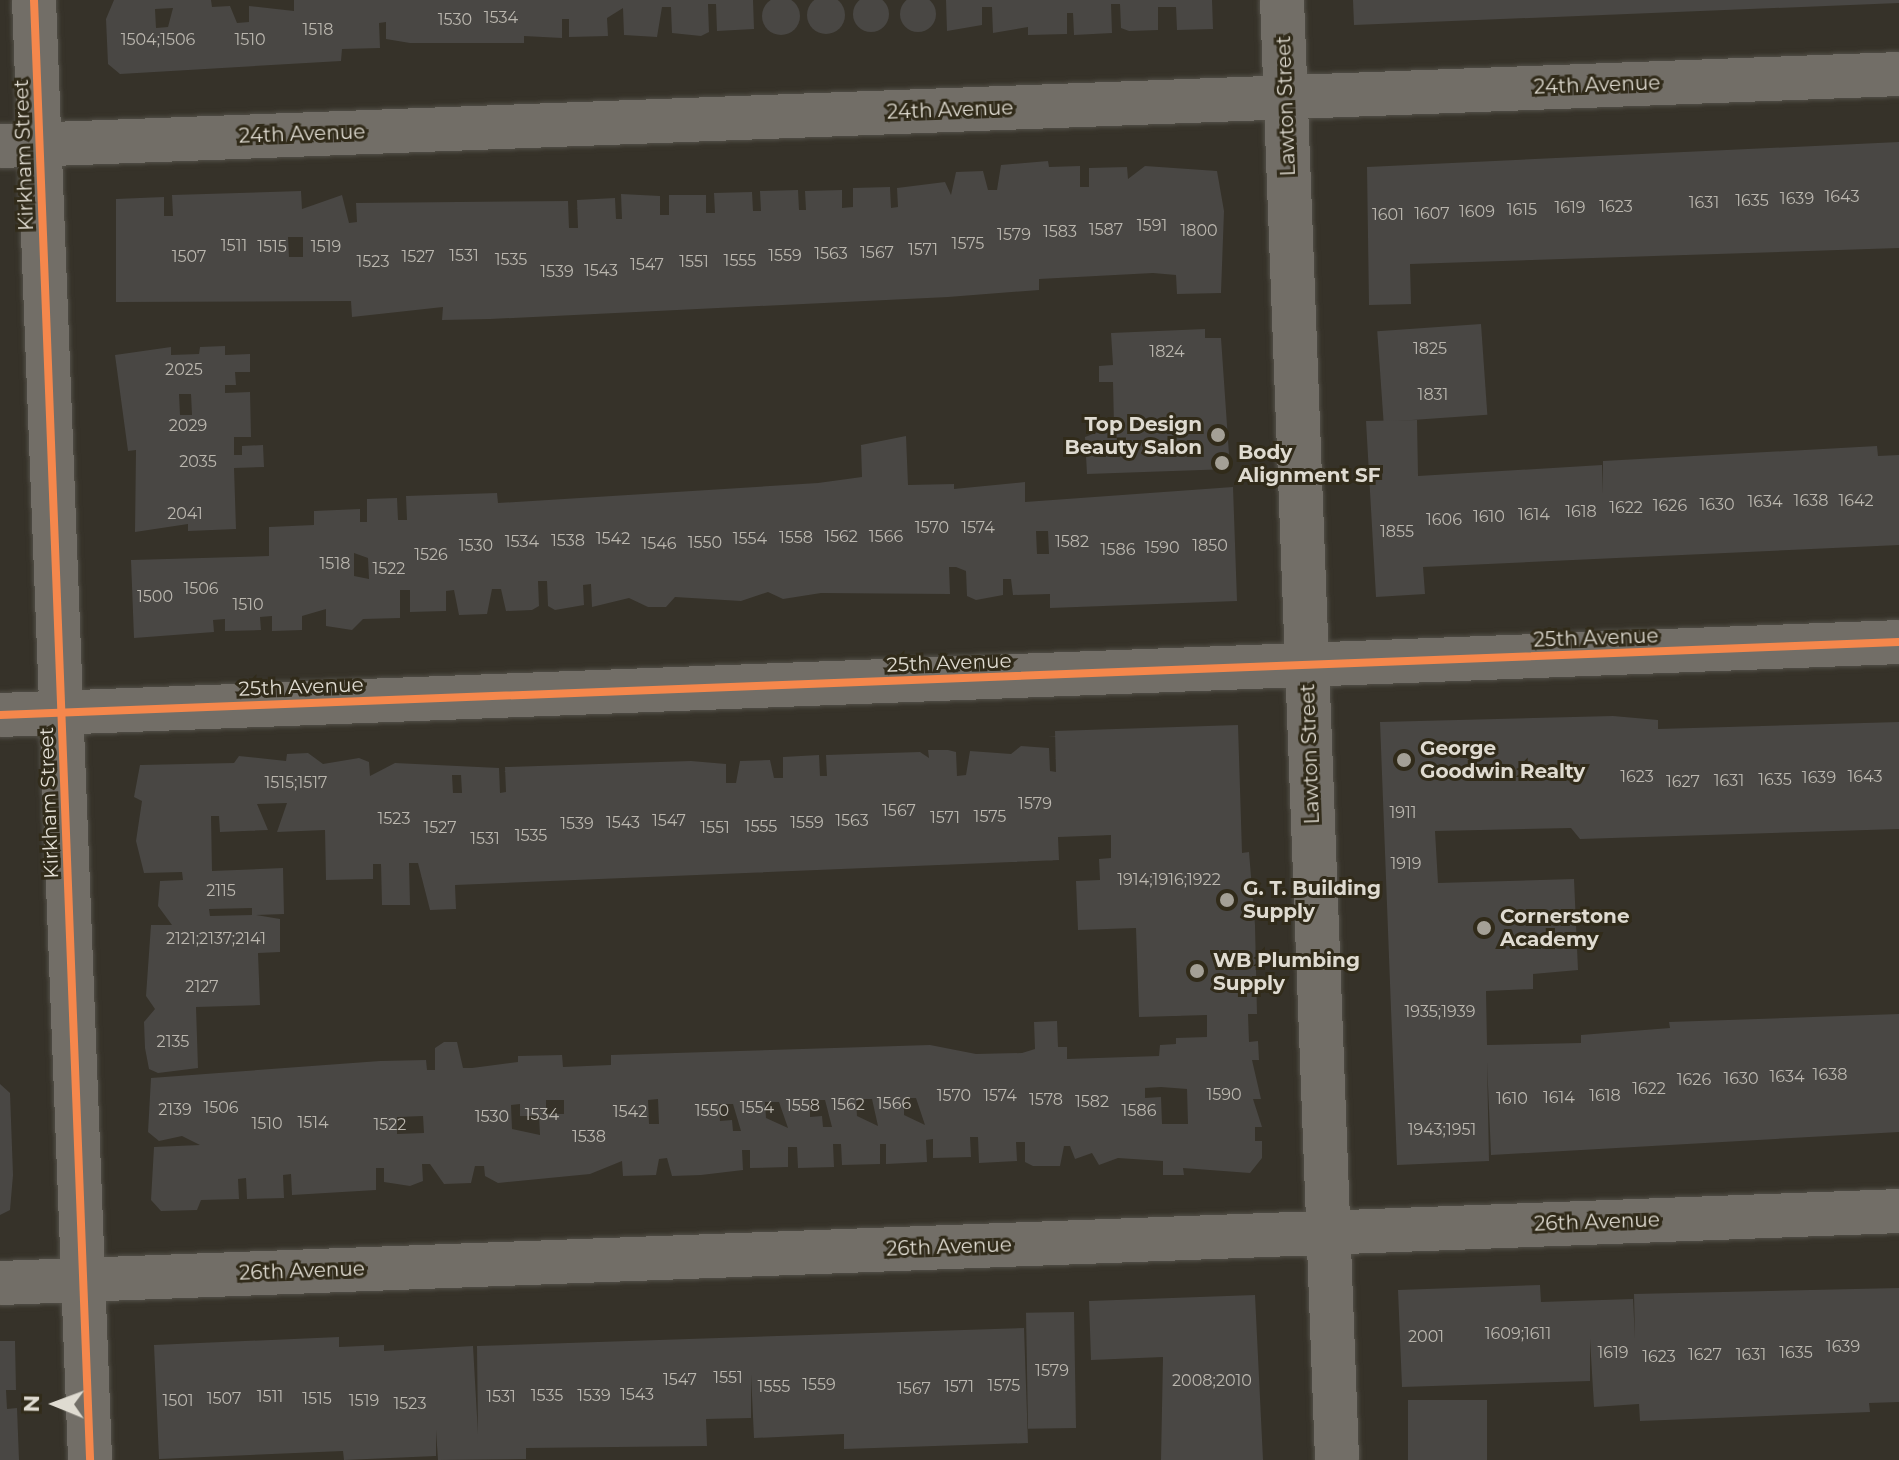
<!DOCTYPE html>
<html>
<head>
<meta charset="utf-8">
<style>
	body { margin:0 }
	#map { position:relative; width:1899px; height:1460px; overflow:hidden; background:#363229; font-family:Montserrat,sans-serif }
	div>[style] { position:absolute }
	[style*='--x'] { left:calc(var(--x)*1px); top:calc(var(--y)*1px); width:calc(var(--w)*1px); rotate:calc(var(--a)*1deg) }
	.building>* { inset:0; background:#494744; transform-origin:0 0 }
	.round { border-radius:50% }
	.roads { filter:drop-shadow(0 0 2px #535048) drop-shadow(0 0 2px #535048) }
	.minor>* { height:44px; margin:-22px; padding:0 22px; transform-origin:22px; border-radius:22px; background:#726e67 }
	.cycleway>* { height:8px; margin:-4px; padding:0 4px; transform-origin:4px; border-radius:4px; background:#f5874c }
	.dots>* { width:22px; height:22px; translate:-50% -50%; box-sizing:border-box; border:4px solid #312b1a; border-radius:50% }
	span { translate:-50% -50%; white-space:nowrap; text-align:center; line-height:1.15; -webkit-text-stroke:6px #312b1a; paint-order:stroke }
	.number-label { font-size:16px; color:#bab6ae }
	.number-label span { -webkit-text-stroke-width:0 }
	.street-label { font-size:20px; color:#dfdbd1 }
	.poi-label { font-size:20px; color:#dfdbd1; font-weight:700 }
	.right { translate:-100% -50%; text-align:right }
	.left { translate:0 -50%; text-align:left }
	.north { position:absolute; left:16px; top:1364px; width:80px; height:80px; -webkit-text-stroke:6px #312b1a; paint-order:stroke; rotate:271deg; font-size:22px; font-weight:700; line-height:32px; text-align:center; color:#dfdbd1 }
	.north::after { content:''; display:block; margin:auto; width:28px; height:36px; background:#dfdbd1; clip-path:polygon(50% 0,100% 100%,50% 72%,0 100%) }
</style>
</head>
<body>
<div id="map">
	<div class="building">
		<div class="round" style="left:853px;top:-4px;width:36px;height:36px"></div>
		<div class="round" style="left:807px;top:-4px;width:38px;height:38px"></div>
		<div class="round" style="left:900px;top:-4px;width:36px;height:36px"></div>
		<div class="round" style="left:762px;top:-3px;width:38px;height:38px"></div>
		<div style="clip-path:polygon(evenodd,114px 0,211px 0,212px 7px,230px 6px,237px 23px,249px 22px,249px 6px,294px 11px,294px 0,753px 0,754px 29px,717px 31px,716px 4px,708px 4px,709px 32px,701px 36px,672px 33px,671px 7px,662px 7px,657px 37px,624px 35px,623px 8px,607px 18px,608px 36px,569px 37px,569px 19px,562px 19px,562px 38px,524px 36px,524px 43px,410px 43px,386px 39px,386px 22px,379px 23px,380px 48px,342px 49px,341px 61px,120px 74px,108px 64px,106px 19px,114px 0,173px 8px,168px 27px,156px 28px,155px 9px,173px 8px)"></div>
		<div style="clip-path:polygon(946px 0,1212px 0,1213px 29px,1177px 30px,1176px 7px,1158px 7px,1158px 30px,1129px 31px,1121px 28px,1120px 4px,1111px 4px,1112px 33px,1074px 35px,1073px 13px,1067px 13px,1067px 34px,1028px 35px,1028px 27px,993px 33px,992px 7px,982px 7px,982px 25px,947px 31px)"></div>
		<div style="clip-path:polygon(1353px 0,1899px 0,1899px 3px,1354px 25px)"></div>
		<div style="clip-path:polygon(1899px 142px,1899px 248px,1410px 264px,1411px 304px,1369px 305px,1367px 167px)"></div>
		<div style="clip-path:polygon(evenodd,1048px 161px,1049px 167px,1080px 166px,1080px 187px,1089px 187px,1089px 168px,1127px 167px,1128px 179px,1145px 166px,1217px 171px,1224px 211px,1221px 293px,1177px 294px,1176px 275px,1153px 273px,1039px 279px,1039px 290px,948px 297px,490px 319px,442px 320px,443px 307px,352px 317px,351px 301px,116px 302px,116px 199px,164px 197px,164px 216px,173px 216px,172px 195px,301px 191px,302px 209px,342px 195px,349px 223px,357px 222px,356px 203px,568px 201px,569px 228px,578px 228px,577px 200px,615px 198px,616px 219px,622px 219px,621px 194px,660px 196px,660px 215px,669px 215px,669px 195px,706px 195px,706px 213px,715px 213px,714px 193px,752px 192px,753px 211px,761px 211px,760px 191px,798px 190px,799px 210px,806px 210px,805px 191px,842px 190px,842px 208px,853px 207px,853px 188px,890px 187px,891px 208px,898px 207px,897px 188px,945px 182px,951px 195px,956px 172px,983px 171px,988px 190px,997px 190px,1001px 165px,1048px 161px,288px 237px,303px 237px,303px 257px,289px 257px,288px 237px)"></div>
		<div style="left:1481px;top:324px;width:91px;height:104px;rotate:86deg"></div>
		<div style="clip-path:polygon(1205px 329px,1205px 338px,1221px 338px,1230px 469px,1087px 474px,1085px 437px,1114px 426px,1113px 382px,1099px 382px,1099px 366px,1113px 365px,1111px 333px)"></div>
		<div style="clip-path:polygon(evenodd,225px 346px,225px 355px,250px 354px,250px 372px,235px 372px,236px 385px,225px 385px,225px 393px,250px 392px,251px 437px,234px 437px,234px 455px,242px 455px,242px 446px,263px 445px,264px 467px,234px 468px,236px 529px,188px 531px,188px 524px,135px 532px,136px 450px,128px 451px,115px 355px,171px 347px,171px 355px,199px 354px,200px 347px,225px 346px,179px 394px,191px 394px,192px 415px,180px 415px,179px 394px)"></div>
		<div style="clip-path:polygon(1417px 420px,1418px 476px,1602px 465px,1603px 494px,1603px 461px,1877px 446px,1878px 456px,1899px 455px,1899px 545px,1423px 567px,1425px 594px,1376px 597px,1366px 421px)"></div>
		<div style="clip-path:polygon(evenodd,906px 436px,908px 485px,954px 484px,954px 489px,1025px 482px,1025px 502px,1233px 487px,1237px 601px,1050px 608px,1050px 594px,1013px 595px,1011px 579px,1003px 579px,1003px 595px,976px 600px,967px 596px,966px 571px,956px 567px,949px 567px,950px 594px,821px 593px,783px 599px,768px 592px,741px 601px,675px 597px,666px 607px,648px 607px,629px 598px,592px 607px,591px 584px,583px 585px,584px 605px,555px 610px,548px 606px,547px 581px,538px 581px,539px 606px,532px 610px,506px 611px,501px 589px,492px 589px,487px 614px,459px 615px,454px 590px,446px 591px,446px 611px,410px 612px,410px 590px,400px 590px,400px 618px,363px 619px,352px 630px,326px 626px,326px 609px,302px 616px,302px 630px,272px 631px,272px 616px,260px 617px,261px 630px,225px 631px,225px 619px,213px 620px,214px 632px,134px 638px,131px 560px,269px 556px,269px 527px,314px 525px,314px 511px,360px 509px,360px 522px,367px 522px,367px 499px,397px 498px,398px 520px,407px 520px,406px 496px,497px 493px,498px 503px,818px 483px,862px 477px,861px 445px,906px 436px,1036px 531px,1048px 531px,1049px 554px,1037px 554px,1036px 531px,906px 436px,354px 553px,368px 558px,369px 579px,354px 576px,354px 553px)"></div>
		<div style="clip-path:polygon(1613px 716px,1658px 720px,1658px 729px,1899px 722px,1899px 829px,1580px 839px,1571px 828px,1435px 831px,1438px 883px,1574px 879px,1578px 970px,1533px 974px,1533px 989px,1486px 991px,1487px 1045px,1581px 1043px,1581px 1035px,1670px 1028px,1669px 1022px,1899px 1014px,1899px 1132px,1491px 1155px,1487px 1062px,1489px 1161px,1397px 1165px,1380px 722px)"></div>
		<div style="clip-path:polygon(evenodd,1238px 725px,1242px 853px,1249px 852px,1255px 925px,1257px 1014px,1248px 1014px,1249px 1042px,1258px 1041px,1259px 1060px,1252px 1060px,1261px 1099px,1253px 1099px,1262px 1127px,1255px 1127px,1255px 1141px,1262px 1141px,1262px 1158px,1250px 1173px,1183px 1168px,1184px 1175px,1163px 1175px,1163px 1161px,1118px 1158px,1099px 1165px,1092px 1153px,1075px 1159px,1070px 1146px,1064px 1146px,1060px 1166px,1033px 1166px,1025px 1162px,1025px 1142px,1016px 1142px,1017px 1161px,979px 1163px,978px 1137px,970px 1137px,971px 1157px,933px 1158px,933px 1139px,926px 1140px,927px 1162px,886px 1164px,886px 1144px,880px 1144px,880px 1164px,842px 1165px,841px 1144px,833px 1144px,834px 1167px,798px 1168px,797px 1147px,788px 1147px,788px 1167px,750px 1168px,750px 1150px,742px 1150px,743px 1170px,701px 1175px,672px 1176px,667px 1158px,659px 1159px,656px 1175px,623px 1176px,622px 1161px,590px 1174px,498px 1183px,485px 1176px,484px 1166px,475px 1166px,471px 1183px,444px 1184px,430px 1164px,422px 1164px,423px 1181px,410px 1186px,384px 1182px,384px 1168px,376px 1168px,376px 1190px,292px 1195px,291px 1174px,283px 1175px,284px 1198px,247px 1199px,246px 1178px,238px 1179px,239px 1199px,201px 1200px,197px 1210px,161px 1211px,151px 1200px,154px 1147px,200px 1145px,182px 1136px,159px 1141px,148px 1132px,151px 1078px,380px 1061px,426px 1060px,427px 1070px,435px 1070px,435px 1048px,444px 1042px,457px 1042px,463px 1068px,472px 1068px,518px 1062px,518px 1056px,562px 1055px,563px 1067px,611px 1065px,611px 1055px,930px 1045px,976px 1054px,1022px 1053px,1035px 1049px,1034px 1022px,1057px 1021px,1058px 1047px,1067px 1047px,1067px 1059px,1159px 1056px,1160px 1045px,1176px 1044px,1176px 1038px,1207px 1037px,1207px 1015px,1139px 1017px,1136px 928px,1078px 930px,1076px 881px,1100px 880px,1099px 859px,1111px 858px,1111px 835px,1058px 837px,1059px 860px,455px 885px,456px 909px,430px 910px,418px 863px,409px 863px,410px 905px,382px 905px,381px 864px,373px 864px,373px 879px,326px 880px,325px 830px,277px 832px,287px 803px,257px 804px,268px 830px,220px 832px,219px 816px,211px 816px,212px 871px,283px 868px,284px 914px,256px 915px,280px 919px,280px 952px,258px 953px,260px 1005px,196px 1007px,198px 1068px,158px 1073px,149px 1069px,145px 1048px,144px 1022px,155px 1009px,146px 996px,151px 925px,172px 925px,158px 906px,160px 881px,183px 880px,182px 872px,144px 873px,136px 841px,142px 801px,134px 797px,140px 765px,234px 763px,239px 756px,286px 761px,287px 754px,308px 753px,323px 764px,359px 758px,369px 762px,370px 776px,395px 763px,499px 768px,500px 793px,506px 792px,505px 767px,691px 761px,726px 764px,726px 783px,736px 783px,740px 761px,770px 760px,774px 778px,783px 778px,783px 757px,819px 755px,820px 776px,827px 776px,826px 755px,920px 752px,929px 758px,928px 750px,948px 750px,956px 752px,957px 776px,966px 775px,970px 751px,1011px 754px,1021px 746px,1049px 748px,1050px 771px,1056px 772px,1055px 731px,1238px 725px,452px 775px,461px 775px,462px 793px,453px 793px,452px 775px,1238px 725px,252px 908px,252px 915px,210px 916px,209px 909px,252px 908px,1238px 725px,1161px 1087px,1187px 1089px,1188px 1124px,1162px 1124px,1161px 1097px,1145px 1098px,1145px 1088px,1161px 1087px,1238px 725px,904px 1098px,916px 1098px,925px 1125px,904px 1115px,904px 1098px,1238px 725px,658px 1099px,659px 1124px,649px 1124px,648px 1100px,658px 1099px,1238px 725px,856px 1099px,872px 1099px,878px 1126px,857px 1116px,856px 1099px,1238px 725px,546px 1100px,564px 1100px,564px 1114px,546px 1114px,546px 1100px,1238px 725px,810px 1100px,825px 1100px,832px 1127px,823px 1127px,822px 1116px,810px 1117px,810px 1100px,1238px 725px,765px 1102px,779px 1102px,788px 1128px,766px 1118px,765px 1102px,1238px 725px,520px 1104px,520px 1116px,539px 1116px,540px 1135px,512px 1129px,511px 1105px,520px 1104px,1238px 725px,719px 1104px,733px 1104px,741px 1131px,733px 1131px,732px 1120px,720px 1121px,719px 1104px,1238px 725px,423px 1116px,424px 1133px,397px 1134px,397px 1117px,423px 1116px)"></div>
		<div style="clip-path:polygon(0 1084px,10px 1093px,13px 1175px,10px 1210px,0 1215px)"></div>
		<div style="clip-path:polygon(1540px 1285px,1541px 1302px,1633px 1299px,1635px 1339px,1634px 1294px,1899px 1288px,1899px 1402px,1869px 1403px,1870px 1412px,1640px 1421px,1639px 1404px,1594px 1407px,1590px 1339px,1590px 1381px,1402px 1387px,1398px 1290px)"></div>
		<div style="clip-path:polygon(1255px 1295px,1263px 1460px,1161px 1460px,1163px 1357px,1091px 1360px,1089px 1301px)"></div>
		<div style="left:1074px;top:1312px;width:116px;height:48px;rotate:89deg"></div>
		<div style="clip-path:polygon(1024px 1328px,1028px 1443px,844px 1449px,844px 1434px,754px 1438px,751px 1374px,751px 1418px,706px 1419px,707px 1446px,526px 1448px,526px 1459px,438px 1460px,436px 1430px,436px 1456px,344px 1460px,343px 1451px,159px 1459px,154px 1345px,339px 1337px,339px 1347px,384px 1345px,384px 1351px,473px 1346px,478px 1434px,477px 1346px)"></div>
		<div style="clip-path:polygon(0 1341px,15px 1341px,16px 1390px,6px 1390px,7px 1409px,17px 1408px,19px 1460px,0 1460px)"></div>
		<div style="left:1487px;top:1400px;width:60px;height:79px;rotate:90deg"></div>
	</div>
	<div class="roads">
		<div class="minor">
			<div style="--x:34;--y:0;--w:1461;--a:87.8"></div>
			<div style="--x:1282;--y:0;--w:1461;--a:87.84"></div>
			<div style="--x:0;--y:146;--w:1900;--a:-2.17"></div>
			<div style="--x:0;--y:715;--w:1900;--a:-2.2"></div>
			<div style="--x:0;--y:1283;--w:1900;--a:-2.17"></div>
		</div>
	</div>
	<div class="cycleway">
		<div style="--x:34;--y:0;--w:1461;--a:87.8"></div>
		<div style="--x:0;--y:715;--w:1900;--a:-2.2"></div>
	</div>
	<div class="dots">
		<div style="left:1218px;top:435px;background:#a4a096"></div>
		<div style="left:1222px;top:463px;background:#a4a096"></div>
		<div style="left:1404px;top:760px;background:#a4a096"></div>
		<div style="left:1227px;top:900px;background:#a4a096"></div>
		<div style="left:1484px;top:928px;background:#a4a096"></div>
		<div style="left:1197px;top:971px;background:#a4a096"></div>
	</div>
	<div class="number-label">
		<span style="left:501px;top:18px">1534</span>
		<span style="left:455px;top:20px">1530</span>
		<span style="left:318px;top:30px">1518</span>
		<span style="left:158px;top:40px">1504;1506</span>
		<span style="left:250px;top:40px">1510</span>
		<span style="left:1842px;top:197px">1643</span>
		<span style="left:1797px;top:199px">1639</span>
		<span style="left:1752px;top:201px">1635</span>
		<span style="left:1704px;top:203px">1631</span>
		<span style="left:1616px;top:207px">1623</span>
		<span style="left:1570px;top:208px">1619</span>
		<span style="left:1522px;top:210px">1615</span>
		<span style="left:1477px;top:212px">1609</span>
		<span style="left:1432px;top:214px">1607</span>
		<span style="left:1388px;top:215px">1601</span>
		<span style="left:1152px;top:226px">1591</span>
		<span style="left:1106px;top:230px">1587</span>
		<span style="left:1199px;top:231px">1800</span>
		<span style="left:1060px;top:232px">1583</span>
		<span style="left:1014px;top:235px">1579</span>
		<span style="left:968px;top:244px">1575</span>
		<span style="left:234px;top:246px">1511</span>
		<span style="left:272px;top:247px">1515</span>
		<span style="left:326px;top:247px">1519</span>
		<span style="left:923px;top:250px">1571</span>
		<span style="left:877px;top:253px">1567</span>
		<span style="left:831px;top:254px">1563</span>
		<span style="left:464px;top:256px">1531</span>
		<span style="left:785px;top:256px">1559</span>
		<span style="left:189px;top:257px">1507</span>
		<span style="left:418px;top:257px">1527</span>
		<span style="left:511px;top:260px">1535</span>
		<span style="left:740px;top:261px">1555</span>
		<span style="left:373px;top:262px">1523</span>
		<span style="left:694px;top:262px">1551</span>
		<span style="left:647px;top:265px">1547</span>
		<span style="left:601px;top:271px">1543</span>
		<span style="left:557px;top:272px">1539</span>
		<span style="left:1430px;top:349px">1825</span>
		<span style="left:1167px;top:352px">1824</span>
		<span style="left:184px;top:370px">2025</span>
		<span style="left:1433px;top:395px">1831</span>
		<span style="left:188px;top:426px">2029</span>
		<span style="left:198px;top:462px">2035</span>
		<span style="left:1811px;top:501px">1638</span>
		<span style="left:1856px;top:501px">1642</span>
		<span style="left:1765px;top:502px">1634</span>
		<span style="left:1717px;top:505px">1630</span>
		<span style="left:1670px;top:506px">1626</span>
		<span style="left:1626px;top:508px">1622</span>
		<span style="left:1581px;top:512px">1618</span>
		<span style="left:185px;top:514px">2041</span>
		<span style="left:1534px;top:515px">1614</span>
		<span style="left:1489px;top:517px">1610</span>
		<span style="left:1444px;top:520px">1606</span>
		<span style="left:932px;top:528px">1570</span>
		<span style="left:978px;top:528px">1574</span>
		<span style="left:1397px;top:532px">1855</span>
		<span style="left:841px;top:537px">1562</span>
		<span style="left:886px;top:537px">1566</span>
		<span style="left:796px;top:538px">1558</span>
		<span style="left:613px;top:539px">1542</span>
		<span style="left:750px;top:539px">1554</span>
		<span style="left:568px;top:541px">1538</span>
		<span style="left:522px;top:542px">1534</span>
		<span style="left:1072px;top:542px">1582</span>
		<span style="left:705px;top:543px">1550</span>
		<span style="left:659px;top:544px">1546</span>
		<span style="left:476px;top:546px">1530</span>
		<span style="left:1210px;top:546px">1850</span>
		<span style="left:1162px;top:548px">1590</span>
		<span style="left:1118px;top:550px">1586</span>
		<span style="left:431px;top:555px">1526</span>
		<span style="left:335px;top:564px">1518</span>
		<span style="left:389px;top:569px">1522</span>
		<span style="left:201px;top:589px">1506</span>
		<span style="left:155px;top:597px">1500</span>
		<span style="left:248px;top:605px">1510</span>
		<span style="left:1637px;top:777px">1623</span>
		<span style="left:1865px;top:777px">1643</span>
		<span style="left:1819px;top:778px">1639</span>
		<span style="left:1775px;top:780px">1635</span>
		<span style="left:1729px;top:781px">1631</span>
		<span style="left:1683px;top:782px">1627</span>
		<span style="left:296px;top:783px">1515;1517</span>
		<span style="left:1035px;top:804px">1579</span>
		<span style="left:899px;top:811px">1567</span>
		<span style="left:1403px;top:813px">1911</span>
		<span style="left:990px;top:817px">1575</span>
		<span style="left:945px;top:818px">1571</span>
		<span style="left:394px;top:819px">1523</span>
		<span style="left:669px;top:821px">1547</span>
		<span style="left:852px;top:821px">1563</span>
		<span style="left:623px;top:823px">1543</span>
		<span style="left:807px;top:823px">1559</span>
		<span style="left:577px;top:824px">1539</span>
		<span style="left:761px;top:827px">1555</span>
		<span style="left:440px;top:828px">1527</span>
		<span style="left:715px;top:828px">1551</span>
		<span style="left:531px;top:836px">1535</span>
		<span style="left:485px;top:839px">1531</span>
		<span style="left:1406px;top:864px">1919</span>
		<span style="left:1169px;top:880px">1914;1916;1922</span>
		<span style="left:221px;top:891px">2115</span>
		<span style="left:216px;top:939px">2121;2137;2141</span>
		<span style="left:202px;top:987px">2127</span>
		<span style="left:1440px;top:1012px">1935;1939</span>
		<span style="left:173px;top:1042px">2135</span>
		<span style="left:1830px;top:1075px">1638</span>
		<span style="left:1787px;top:1077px">1634</span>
		<span style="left:1741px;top:1079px">1630</span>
		<span style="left:1694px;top:1080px">1626</span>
		<span style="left:1649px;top:1089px">1622</span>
		<span style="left:1224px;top:1095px">1590</span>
		<span style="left:954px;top:1096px">1570</span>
		<span style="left:1000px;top:1096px">1574</span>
		<span style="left:1605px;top:1096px">1618</span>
		<span style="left:1559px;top:1098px">1614</span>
		<span style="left:1512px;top:1099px">1610</span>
		<span style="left:1046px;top:1100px">1578</span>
		<span style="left:1092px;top:1102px">1582</span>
		<span style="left:894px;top:1104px">1566</span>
		<span style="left:848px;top:1105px">1562</span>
		<span style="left:803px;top:1106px">1558</span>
		<span style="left:221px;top:1108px">1506</span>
		<span style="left:757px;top:1108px">1554</span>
		<span style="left:175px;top:1110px">2139</span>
		<span style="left:712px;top:1111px">1550</span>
		<span style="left:1139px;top:1111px">1586</span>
		<span style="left:630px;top:1112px">1542</span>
		<span style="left:542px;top:1115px">1534</span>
		<span style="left:492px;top:1117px">1530</span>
		<span style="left:313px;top:1123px">1514</span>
		<span style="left:267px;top:1124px">1510</span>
		<span style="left:390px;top:1125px">1522</span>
		<span style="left:1442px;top:1130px">1943;1951</span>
		<span style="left:589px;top:1137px">1538</span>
		<span style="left:1518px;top:1334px">1609;1611</span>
		<span style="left:1426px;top:1337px">2001</span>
		<span style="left:1843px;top:1347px">1639</span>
		<span style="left:1613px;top:1353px">1619</span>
		<span style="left:1796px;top:1353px">1635</span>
		<span style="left:1705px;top:1355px">1627</span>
		<span style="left:1751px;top:1355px">1631</span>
		<span style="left:1659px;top:1357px">1623</span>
		<span style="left:1052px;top:1371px">1579</span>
		<span style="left:728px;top:1378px">1551</span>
		<span style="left:680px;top:1380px">1547</span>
		<span style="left:1212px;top:1381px">2008;2010</span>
		<span style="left:819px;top:1385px">1559</span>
		<span style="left:1004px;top:1386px">1575</span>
		<span style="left:774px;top:1387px">1555</span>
		<span style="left:959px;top:1387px">1571</span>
		<span style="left:914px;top:1389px">1567</span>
		<span style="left:637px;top:1395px">1543</span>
		<span style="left:547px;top:1396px">1535</span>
		<span style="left:594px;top:1396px">1539</span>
		<span style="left:270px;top:1397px">1511</span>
		<span style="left:501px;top:1397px">1531</span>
		<span style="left:224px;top:1399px">1507</span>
		<span style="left:317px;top:1399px">1515</span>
		<span style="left:178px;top:1401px">1501</span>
		<span style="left:364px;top:1401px">1519</span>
		<span style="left:410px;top:1404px">1523</span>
	</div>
	<div class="street-label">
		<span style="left:1597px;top:85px;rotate:-2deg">24th Avenue</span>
		<span style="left:1286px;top:106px;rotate:-92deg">Lawton Street</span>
		<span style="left:950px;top:110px;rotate:-2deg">24th Avenue</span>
		<span style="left:302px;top:134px;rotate:-2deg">24th Avenue</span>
		<span style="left:24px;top:155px;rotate:-92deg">Kirkham Street</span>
		<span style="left:1596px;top:638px;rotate:-2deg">25th Avenue</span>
		<span style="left:949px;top:663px;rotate:-2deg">25th Avenue</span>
		<span style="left:301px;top:687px;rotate:-2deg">25th Avenue</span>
		<span style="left:1310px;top:754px;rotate:-92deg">Lawton Street</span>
		<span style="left:49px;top:803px;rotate:-92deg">Kirkham Street</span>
		<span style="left:1597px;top:1222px;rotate:-2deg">26th Avenue</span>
		<span style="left:949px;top:1247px;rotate:-2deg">26th Avenue</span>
		<span style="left:302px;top:1271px;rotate:-2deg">26th Avenue</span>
	</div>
	<div class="poi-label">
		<span class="right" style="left:1202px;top:436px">Top Design<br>Beauty Salon</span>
		<span class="left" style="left:1238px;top:464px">Body<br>Alignment SF</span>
		<span class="left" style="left:1420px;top:760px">George<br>Goodwin Realty</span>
		<span class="left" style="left:1243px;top:900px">G. T. Building<br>Supply</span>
		<span class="left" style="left:1500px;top:928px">Cornerstone<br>Academy</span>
		<span class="left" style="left:1213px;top:972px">WB Plumbing<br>Supply</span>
	</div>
	<div class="north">N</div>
</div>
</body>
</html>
